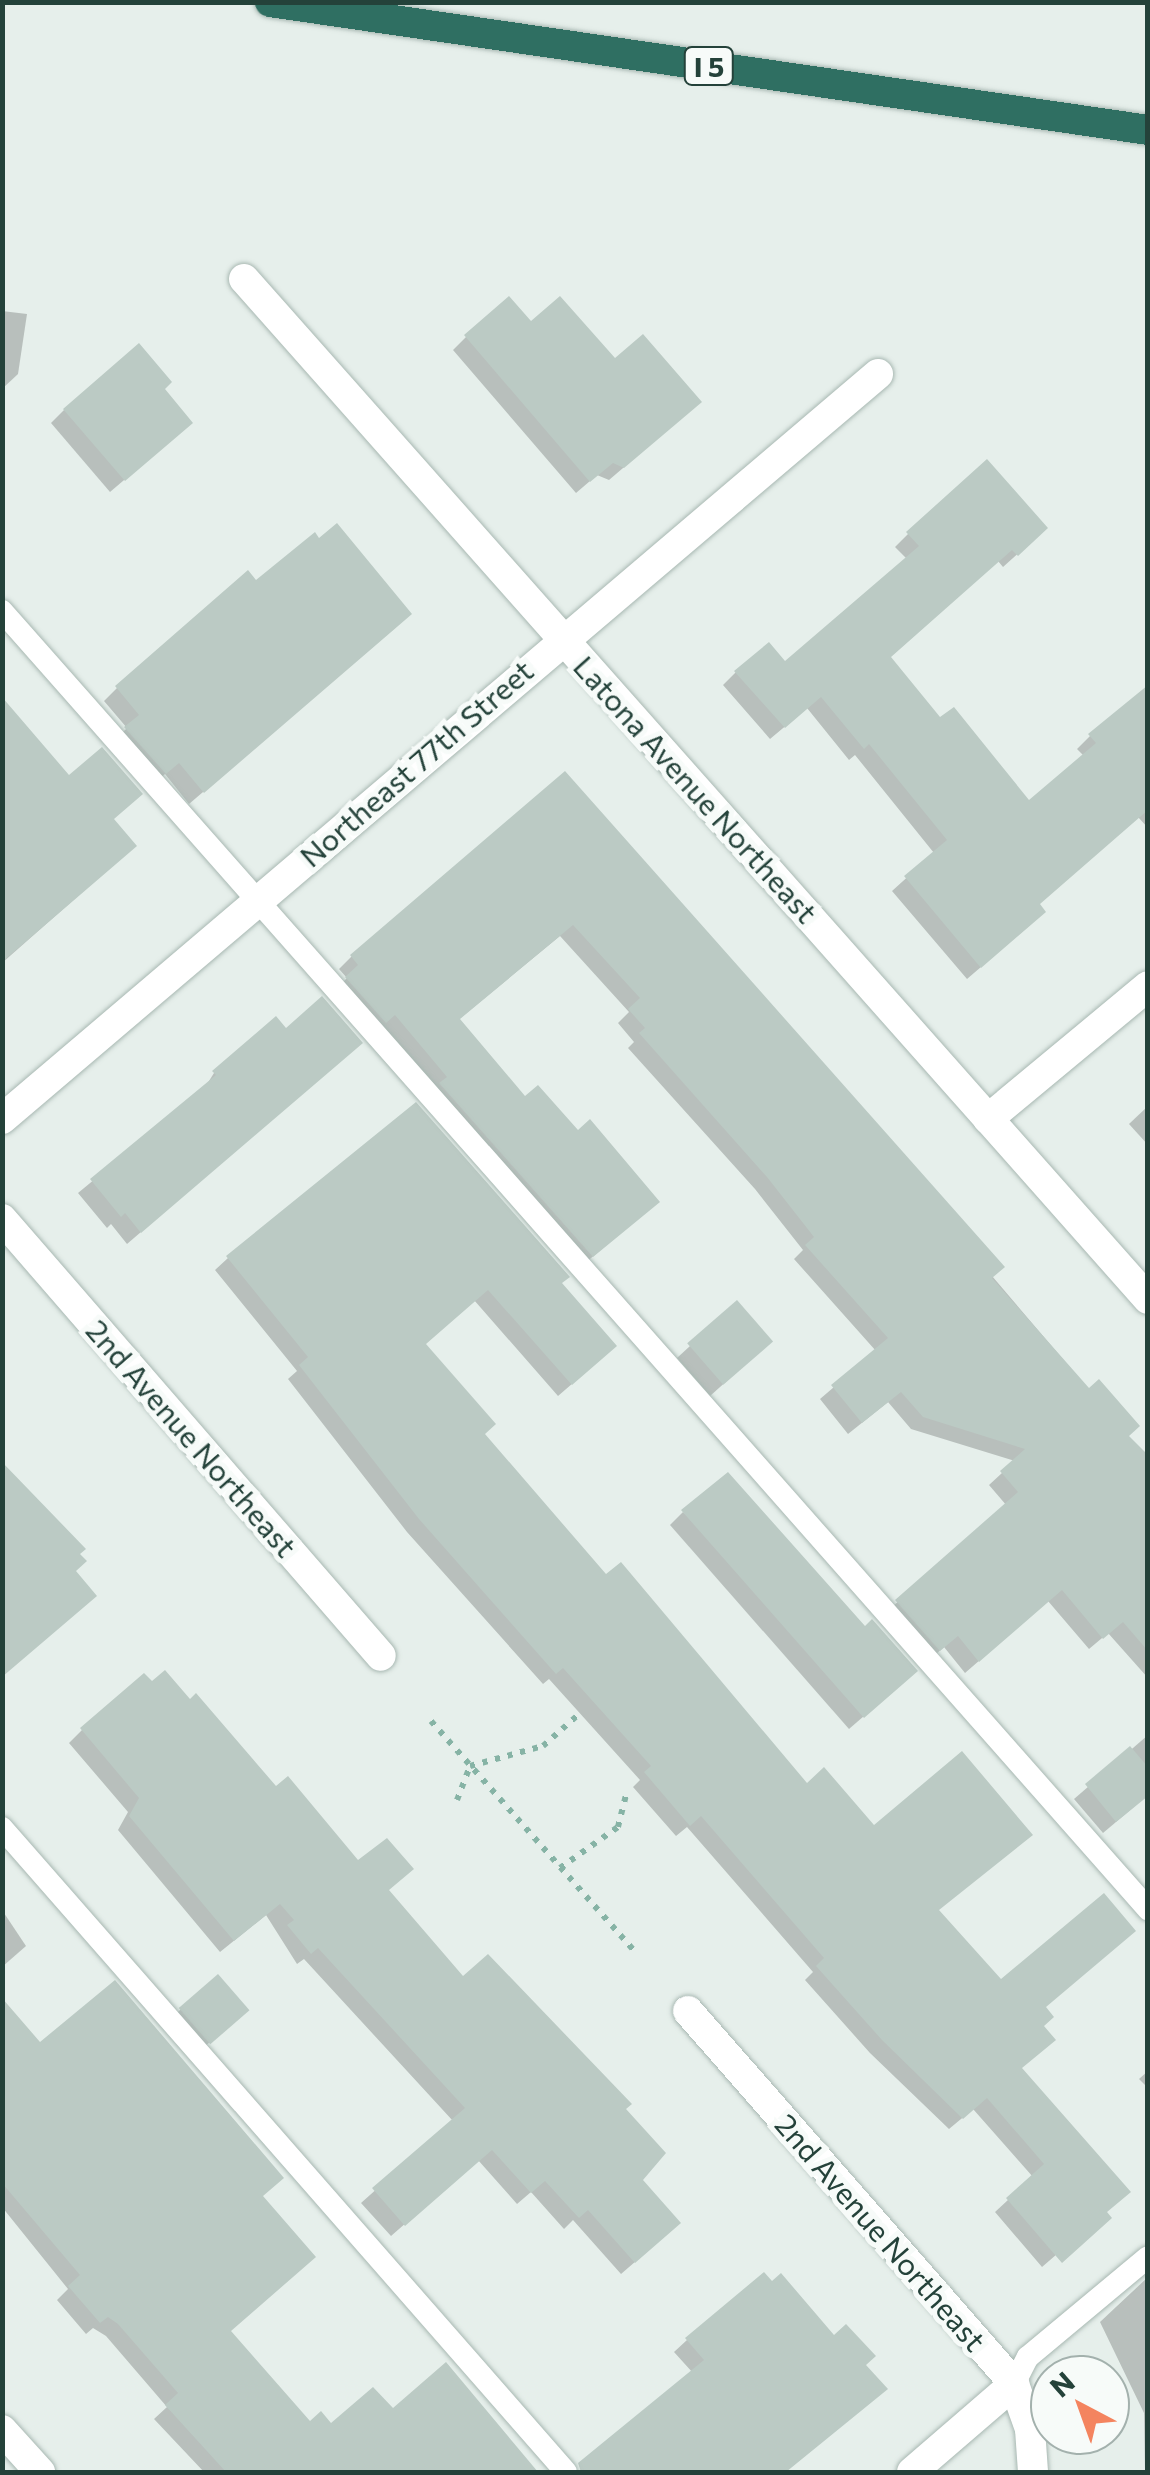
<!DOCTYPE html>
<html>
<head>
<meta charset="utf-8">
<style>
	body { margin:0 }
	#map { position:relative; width:1150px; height:2475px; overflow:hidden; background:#e6efeb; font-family:Commissioner,sans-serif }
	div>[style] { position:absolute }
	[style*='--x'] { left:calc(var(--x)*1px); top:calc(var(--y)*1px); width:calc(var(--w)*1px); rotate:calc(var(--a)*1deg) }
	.shadow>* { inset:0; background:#0003 }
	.building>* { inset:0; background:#bbcac4; transform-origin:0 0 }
	.path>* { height:6px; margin-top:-3px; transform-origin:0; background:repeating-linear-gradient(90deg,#86b3a5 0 5px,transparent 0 13px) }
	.roads { filter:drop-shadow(0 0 2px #a8b8b2) drop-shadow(0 0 2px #a8b8b2) }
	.service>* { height:22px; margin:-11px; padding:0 11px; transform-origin:11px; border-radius:11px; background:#fff }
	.minor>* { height:30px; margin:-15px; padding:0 15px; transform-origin:15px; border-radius:15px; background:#fff }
	.tertiary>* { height:30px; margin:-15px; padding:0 15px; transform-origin:15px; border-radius:15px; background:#fff }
	.motorway>* { height:30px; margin:-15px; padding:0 15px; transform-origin:15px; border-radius:15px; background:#2f6f62 }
	span { translate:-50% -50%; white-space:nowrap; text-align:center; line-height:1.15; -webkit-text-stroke:10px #f7fbf9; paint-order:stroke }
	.shield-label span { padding:2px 8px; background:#f7fbf9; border:2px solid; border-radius:8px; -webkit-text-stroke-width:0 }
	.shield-label { font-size:28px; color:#24423a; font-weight:700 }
	.street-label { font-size:30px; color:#24423a }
	.frame { position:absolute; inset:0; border:5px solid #24423a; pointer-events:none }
	.north { position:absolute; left:1030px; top:2355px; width:100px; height:100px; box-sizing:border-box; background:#f7fbf9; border:2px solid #a3b1ad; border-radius:50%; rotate:319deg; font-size:28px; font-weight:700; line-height:40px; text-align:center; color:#24423a }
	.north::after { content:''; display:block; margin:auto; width:35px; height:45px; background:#f4845f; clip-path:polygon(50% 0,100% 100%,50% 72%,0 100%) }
</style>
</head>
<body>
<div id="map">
	<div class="shadow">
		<div style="clip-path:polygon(2px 311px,27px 314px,18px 374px,2px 389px)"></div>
		<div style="clip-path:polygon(531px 324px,685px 415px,609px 480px,597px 475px,576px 493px,453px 350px,466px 337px)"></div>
		<div style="clip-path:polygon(64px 410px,177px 435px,110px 492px,51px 423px)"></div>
		<div style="clip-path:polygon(908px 534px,1032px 541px,1003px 567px,998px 561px,889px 658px,940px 721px,1029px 804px,1084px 756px,1077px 749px,1090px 736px,1148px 689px,1148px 828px,1138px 817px,1037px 905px,1030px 925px,967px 979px,892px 891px,934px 853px,855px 755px,849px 760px,807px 708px,770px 739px,723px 685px,736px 672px,785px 664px,907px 559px,895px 547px)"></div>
		<div style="clip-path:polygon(396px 627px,189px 804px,165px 774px,152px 785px,113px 742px,127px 728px,104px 701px,117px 688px)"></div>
		<div style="clip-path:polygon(2px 724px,69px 779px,121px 858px,2px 963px)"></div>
		<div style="clip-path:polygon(565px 775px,1148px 1459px,1148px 1678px,1108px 1633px,1089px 1649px,1048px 1601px,965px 1673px,944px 1647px,927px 1662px,884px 1614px,1007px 1506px,989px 1485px,1015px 1461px,911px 1429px,888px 1402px,848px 1434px,820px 1399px,876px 1351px,794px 1259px,803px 1250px,755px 1189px,628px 1048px,634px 1042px,618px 1023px,629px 1012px,560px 936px,458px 1020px,525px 1099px,644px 1214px,579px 1268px,334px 991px,347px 978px,339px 969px,352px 956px)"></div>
		<div style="clip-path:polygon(286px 1031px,347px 1055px,127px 1244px,111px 1224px,107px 1228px,78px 1193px,204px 1089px,214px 1073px)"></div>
		<div style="clip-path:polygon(1148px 1106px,1148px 1145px,1129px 1124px)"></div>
		<div style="clip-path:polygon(228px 1258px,559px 1284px,602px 1358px,558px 1396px,474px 1300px,423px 1345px,482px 1434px,606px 1578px,1001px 1983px,1043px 2008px,1020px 2069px,1115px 2204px,1042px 2267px,995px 2212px,1033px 2177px,973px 2109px,949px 2129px,870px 2053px,805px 1980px,813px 1972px,687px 1827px,676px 1836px,633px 1787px,640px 1780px,549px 1679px,543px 1684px,407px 1532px,288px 1379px,297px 1371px,215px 1270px)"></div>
		<div style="clip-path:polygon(690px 1346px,757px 1354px,710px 1396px,677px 1358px)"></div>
		<div style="clip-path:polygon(683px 1512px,901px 1684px,849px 1729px,670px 1525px)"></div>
		<div style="clip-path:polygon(82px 1730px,275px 1790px,386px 1891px,463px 1979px,623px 2109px,639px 2180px,665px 2236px,621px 2274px,573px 2220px,564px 2229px,531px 2192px,517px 2204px,478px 2160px,391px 2236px,361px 2203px,453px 2121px,304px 1959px,297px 1964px,266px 1915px,220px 1952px,118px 1830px,128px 1812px,69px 1743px)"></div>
		<div style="clip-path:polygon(1148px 1735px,1148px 1795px,1103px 1833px,1074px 1799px)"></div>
		<div style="clip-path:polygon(2px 1910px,26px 1946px,2px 1967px)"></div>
		<div style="clip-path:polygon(2px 2002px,40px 2045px,260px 2197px,229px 2332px,310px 2424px,331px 2426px,392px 2412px,446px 2366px,535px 2472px,204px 2472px,154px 2419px,167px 2407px,106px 2336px,93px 2328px,86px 2334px,57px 2300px,68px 2289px,2px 2207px)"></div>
		<div style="clip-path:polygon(181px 2009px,240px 2016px,203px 2048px,175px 2015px)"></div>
		<div style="clip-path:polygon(1148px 2071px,1148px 2088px,1139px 2079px)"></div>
		<div style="clip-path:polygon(1148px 2277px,1148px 2472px,1145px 2472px,1144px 2413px,1100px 2322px)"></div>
		<div style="clip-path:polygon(687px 2340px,864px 2366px,872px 2401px,785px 2472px,606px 2472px,592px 2457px,693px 2373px,674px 2352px)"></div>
	</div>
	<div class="building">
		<div style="clip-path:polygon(509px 296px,531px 321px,560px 296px,615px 358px,643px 334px,702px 402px,624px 468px,613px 463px,590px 482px,464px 335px)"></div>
		<div style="clip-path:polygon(139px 343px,172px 382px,165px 389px,193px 423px,125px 481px,63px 409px)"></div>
		<div style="clip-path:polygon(987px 459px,1048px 528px,1018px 556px,1012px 550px,891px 657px,940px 717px,954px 707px,1029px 800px,1096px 743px,1088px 734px,1148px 685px,1148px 810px,1040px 904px,1046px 912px,981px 968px,904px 876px,947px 840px,869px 744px,864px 749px,821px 697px,785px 728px,734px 671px,769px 642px,785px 661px,919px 546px,906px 532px)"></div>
		<div style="clip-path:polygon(337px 523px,412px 614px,204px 793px,179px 763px,166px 774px,124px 727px,139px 715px,115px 686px,248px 570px,256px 580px,315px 532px,319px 538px)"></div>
		<div style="clip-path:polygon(2px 697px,69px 775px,102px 747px,143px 794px,114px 819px,137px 846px,2px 962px)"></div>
		<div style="clip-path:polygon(565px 771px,1005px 1267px,992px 1278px,1089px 1388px,1099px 1379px,1140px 1426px,1129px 1436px,1148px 1455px,1148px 1651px,1123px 1622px,1103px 1639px,1062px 1590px,979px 1662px,958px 1636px,940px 1651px,895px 1600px,1018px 1492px,1000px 1471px,1025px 1449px,923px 1417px,901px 1392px,862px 1423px,831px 1385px,888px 1338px,805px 1245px,814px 1237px,767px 1177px,639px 1033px,645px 1028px,628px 1009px,640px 998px,573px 925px,460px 1019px,525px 1096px,538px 1085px,578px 1130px,590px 1119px,660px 1202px,593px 1257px,439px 1083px,447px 1077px,395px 1015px,386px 1023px,345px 977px,358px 965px,350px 955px)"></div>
		<div style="clip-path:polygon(322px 996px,363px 1043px,141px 1233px,125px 1213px,121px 1217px,90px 1179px,216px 1075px,212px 1071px,276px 1016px,286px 1028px)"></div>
		<div style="clip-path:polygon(416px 1102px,570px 1277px,562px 1283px,617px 1346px,572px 1385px,488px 1290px,426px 1344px,496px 1424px,485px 1434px,606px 1574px,621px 1562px,807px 1783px,824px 1767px,874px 1825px,962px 1751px,1033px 1835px,939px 1910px,1001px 1979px,1104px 1893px,1136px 1931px,1046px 2007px,1054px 2017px,1044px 2026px,1056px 2040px,1022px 2068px,1131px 2192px,1107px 2212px,1112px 2218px,1062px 2263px,1006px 2198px,1044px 2164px,987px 2098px,963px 2119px,882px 2040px,816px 1966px,824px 1958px,701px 1816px,690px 1826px,644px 1772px,651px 1766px,563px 1668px,556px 1674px,419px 1519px,299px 1365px,308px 1357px,226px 1256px)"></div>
		<div style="left:737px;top:1300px;width:55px;height:66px;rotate:49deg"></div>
		<div style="clip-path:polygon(2px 1462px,86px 1549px,80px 1554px,87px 1561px,76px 1571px,97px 1596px,2px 1677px)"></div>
		<div style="clip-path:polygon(728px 1472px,865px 1626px,872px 1619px,918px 1671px,864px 1718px,681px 1510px)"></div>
		<div style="clip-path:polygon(165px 1670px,190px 1699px,196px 1693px,276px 1786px,288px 1776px,358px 1860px,387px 1838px,414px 1869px,389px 1890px,463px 1976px,488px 1954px,632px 2104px,626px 2109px,666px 2153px,643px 2180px,681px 2223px,635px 2263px,588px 2210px,579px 2218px,545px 2181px,531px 2193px,492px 2150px,405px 2226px,372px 2188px,465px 2108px,318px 1948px,311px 1954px,287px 1925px,294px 1920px,280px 1904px,234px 1941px,129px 1816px,139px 1798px,80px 1728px,144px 1673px,152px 1681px)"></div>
		<div style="clip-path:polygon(1130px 1746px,1148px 1767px,1148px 1796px,1116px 1822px,1085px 1784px)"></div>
		<div style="left:218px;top:1974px;width:48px;height:52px;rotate:49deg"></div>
		<div style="clip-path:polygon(115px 1980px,284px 2178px,263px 2196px,316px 2257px,231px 2331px,310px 2421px,321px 2411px,331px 2423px,373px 2387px,393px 2408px,446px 2362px,538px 2472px,226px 2472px,165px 2405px,178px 2393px,118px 2324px,108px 2317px,100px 2323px,68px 2286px,80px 2275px,2px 2183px,2px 1998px,40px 2042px)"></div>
		<div style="clip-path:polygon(764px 2272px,772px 2281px,781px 2273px,834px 2335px,846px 2324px,876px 2356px,866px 2365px,888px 2389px,786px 2472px,581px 2472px,578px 2463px,704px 2360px,685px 2338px)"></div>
	</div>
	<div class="path">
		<div style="--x:431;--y:1721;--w:311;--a:48.5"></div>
		<div style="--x:457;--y:1800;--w:36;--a:-69"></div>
		<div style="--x:470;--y:1766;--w:76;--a:-15.3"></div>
		<div style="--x:543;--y:1746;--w:48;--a:-41.6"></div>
		<div style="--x:560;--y:1868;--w:71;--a:-35.3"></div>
		<div style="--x:618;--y:1827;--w:37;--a:-76"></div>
	</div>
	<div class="roads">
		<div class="service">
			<div style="--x:2;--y:611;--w:1732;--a:48.56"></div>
			<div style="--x:2;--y:1828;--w:856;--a:48.79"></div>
			<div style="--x:1014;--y:2384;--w:30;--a:-63"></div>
			<div style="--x:1028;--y:2357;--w:156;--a:-39.8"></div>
		</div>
		<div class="minor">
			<div style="--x:244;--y:279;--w:1363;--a:48.45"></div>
			<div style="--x:2;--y:1119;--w:1150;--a:-40.38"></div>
			<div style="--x:988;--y:1119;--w:208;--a:-39.7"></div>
			<div style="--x:2;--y:1219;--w:578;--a:49.07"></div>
			<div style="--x:688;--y:2011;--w:495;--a:48.8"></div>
			<div style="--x:1014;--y:2384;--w:48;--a:70.4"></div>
			<div style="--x:1030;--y:2429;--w:43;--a:86"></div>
			<div style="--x:912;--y:2472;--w:135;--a:-40.8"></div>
		</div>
		<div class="tertiary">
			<div style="--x:2;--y:2430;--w:57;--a:47.9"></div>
		</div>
		<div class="motorway">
			<div style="--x:270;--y:2;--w:887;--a:8.29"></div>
		</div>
	</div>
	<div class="shield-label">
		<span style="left:709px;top:66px">I 5</span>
	</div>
	<div class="street-label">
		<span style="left:416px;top:763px;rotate:-41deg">Northeast 77th Street</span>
		<span style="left:696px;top:789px;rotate:48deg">Latona Avenue Northeast</span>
		<span style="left:192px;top:1438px;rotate:49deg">2nd Avenue Northeast</span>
		<span style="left:881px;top:2232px;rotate:49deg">2nd Avenue Northeast</span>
	</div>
	<div class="frame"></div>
	<div class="north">N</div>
</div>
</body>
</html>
